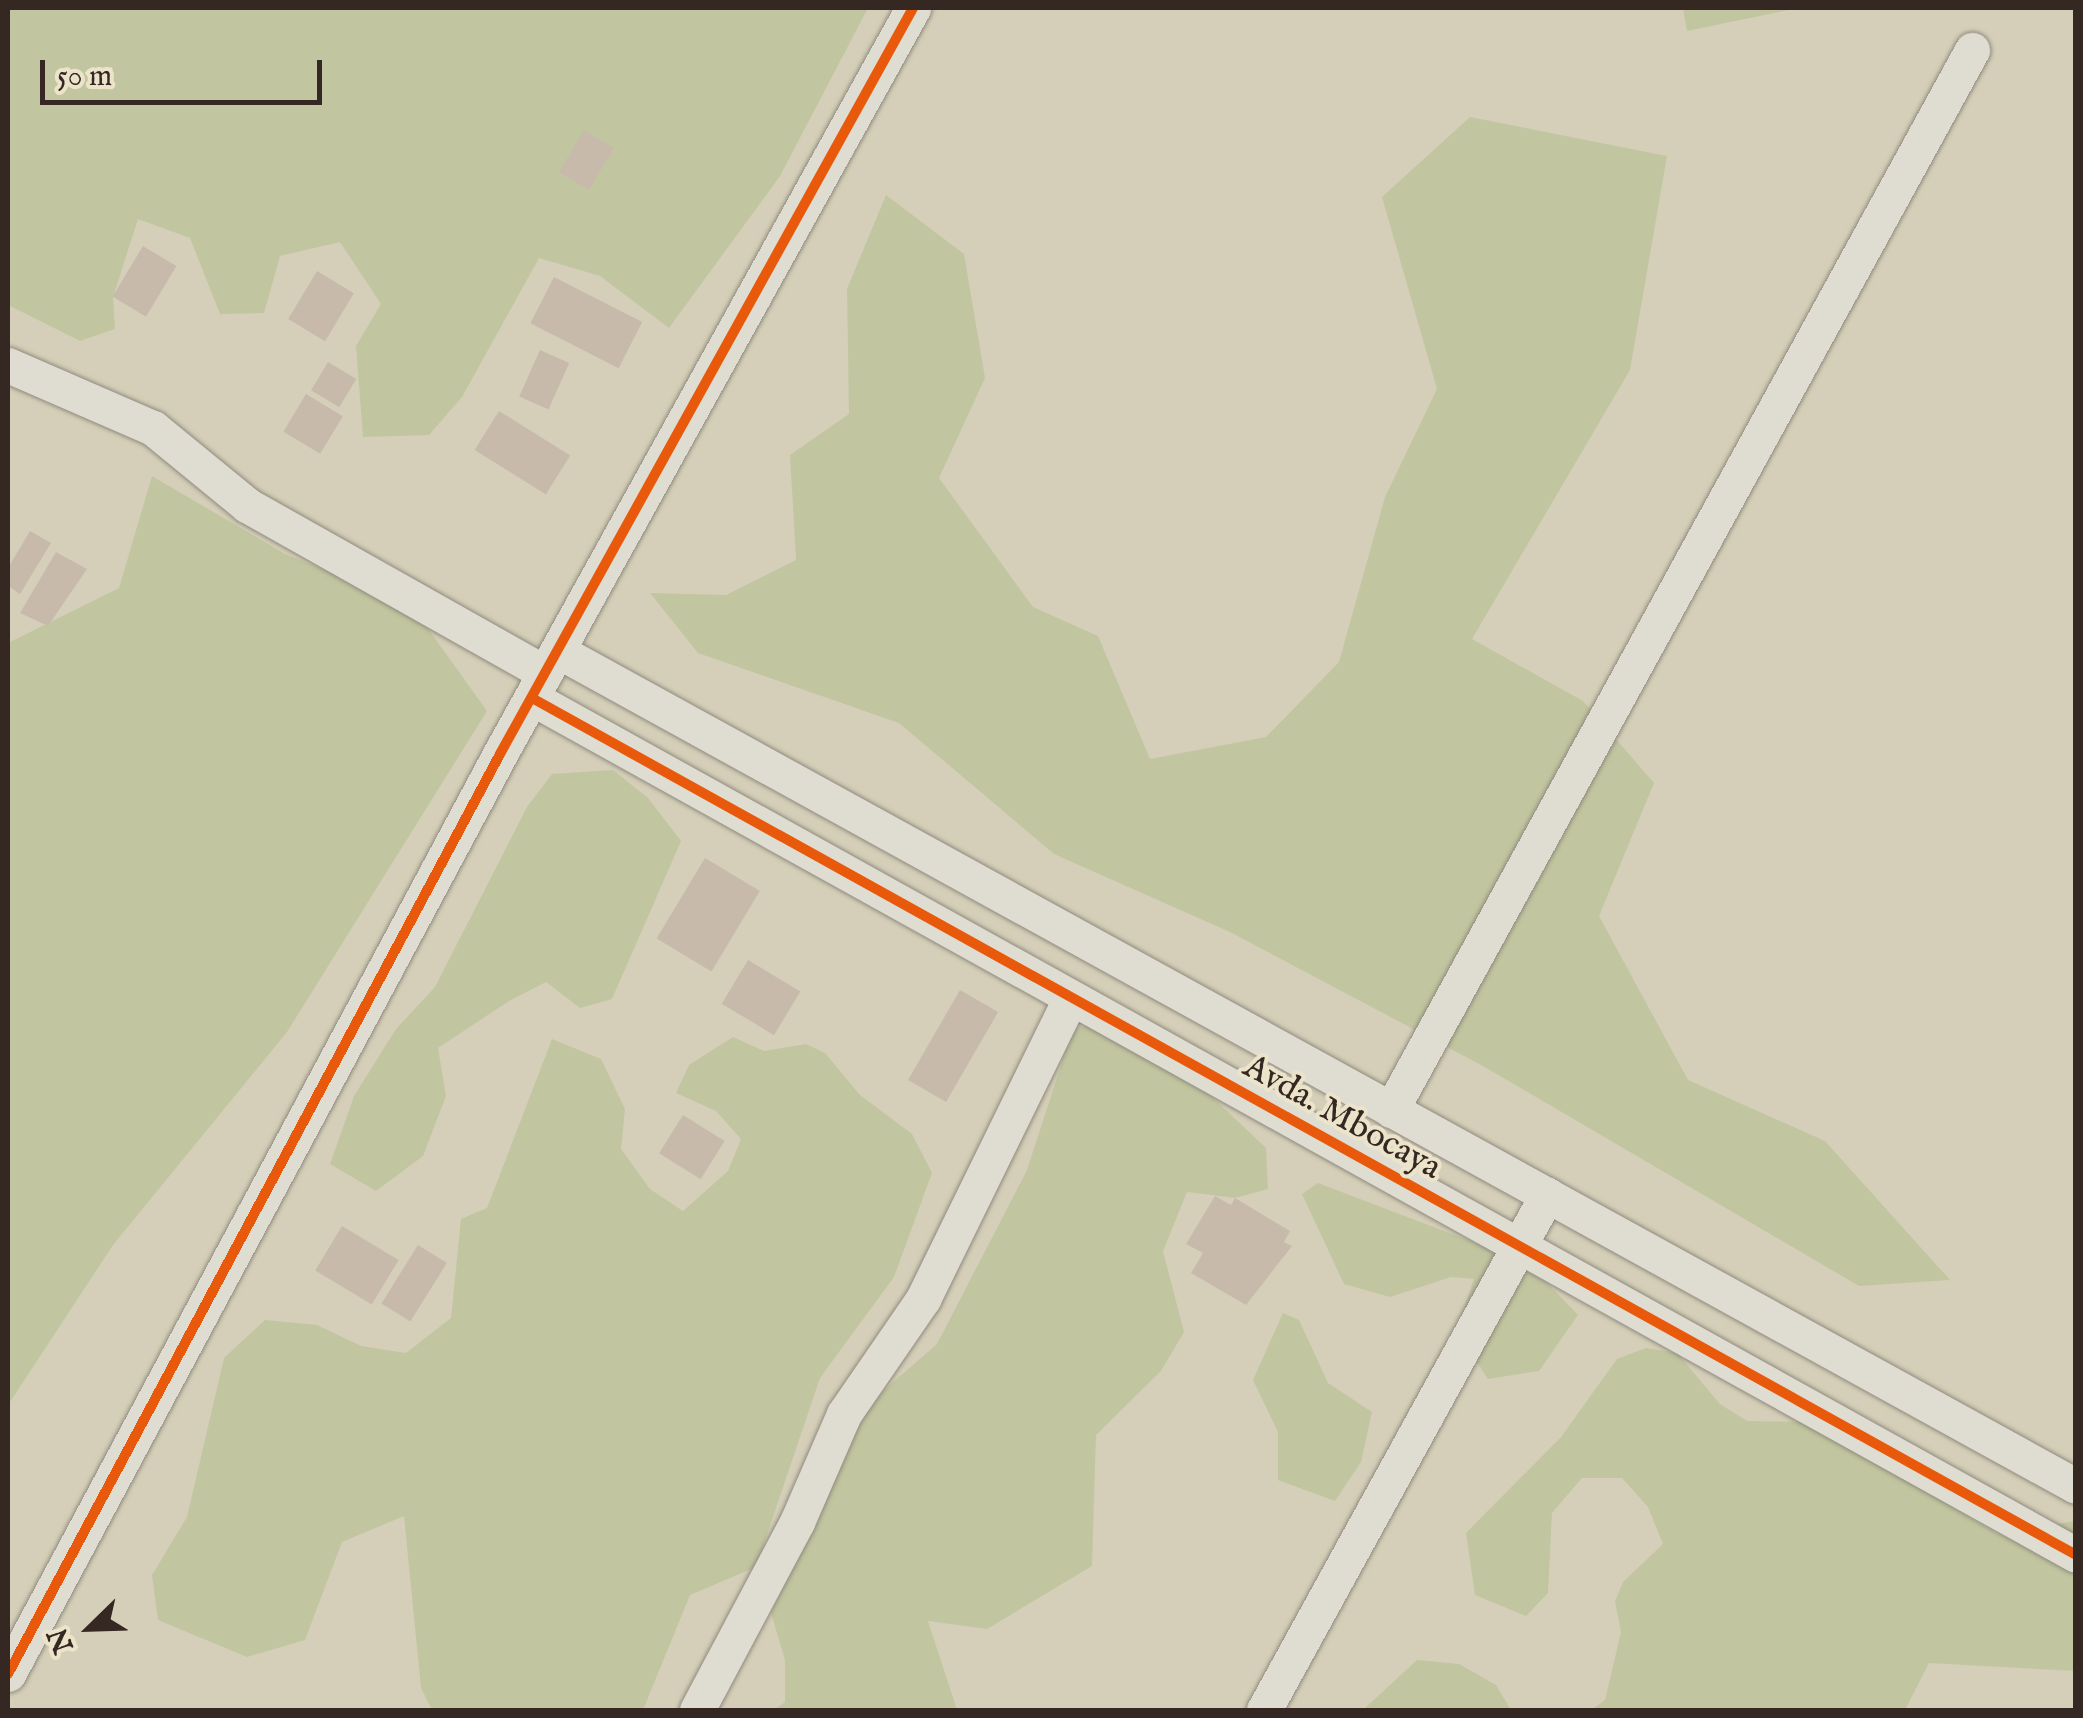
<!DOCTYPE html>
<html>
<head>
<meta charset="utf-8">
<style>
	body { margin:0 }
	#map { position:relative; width:2083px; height:1718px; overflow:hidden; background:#d5cfb9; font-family:"IM FELL English",serif }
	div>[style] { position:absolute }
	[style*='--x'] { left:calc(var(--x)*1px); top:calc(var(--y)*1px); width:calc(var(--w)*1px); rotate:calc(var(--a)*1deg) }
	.green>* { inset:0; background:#c1c6a0 }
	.building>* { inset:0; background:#c7baab; transform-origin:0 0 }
	.roads { filter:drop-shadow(0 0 2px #908a7e) drop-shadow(0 0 2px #908a7e) }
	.street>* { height:35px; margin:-17.5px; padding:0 17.5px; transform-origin:17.5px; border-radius:17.5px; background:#dfdcd1 }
	.cycleway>* { height:10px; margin:-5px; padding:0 5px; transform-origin:5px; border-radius:5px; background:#e8590c }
	span { translate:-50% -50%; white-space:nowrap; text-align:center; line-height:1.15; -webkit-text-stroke:8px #ece4ca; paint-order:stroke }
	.street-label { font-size:35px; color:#352721 }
	.frame { position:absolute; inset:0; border:10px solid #352721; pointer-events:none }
	.north { position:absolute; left:40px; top:1578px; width:100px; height:100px; -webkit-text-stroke:8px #ece4ca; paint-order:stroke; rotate:247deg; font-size:28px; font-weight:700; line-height:40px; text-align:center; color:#352721 }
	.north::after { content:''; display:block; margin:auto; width:35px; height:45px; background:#352721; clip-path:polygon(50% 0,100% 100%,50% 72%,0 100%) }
	.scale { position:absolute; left:40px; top:60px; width:282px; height:45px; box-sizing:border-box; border:5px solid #352721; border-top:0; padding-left:12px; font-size:30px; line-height:35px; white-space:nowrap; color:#352721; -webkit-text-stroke:8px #ece4ca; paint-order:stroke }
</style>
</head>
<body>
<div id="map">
	<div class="green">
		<div style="clip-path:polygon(8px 8px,868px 8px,780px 176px,669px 328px,600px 276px,539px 258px,462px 397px,429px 435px,363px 437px,356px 346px,381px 304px,340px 242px,280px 256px,264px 313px,220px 314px,190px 238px,138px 219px,113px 297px,115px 329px,80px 341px,8px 305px)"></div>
		<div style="clip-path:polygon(1683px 8px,1798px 8px,1687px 31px)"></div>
		<div style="clip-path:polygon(1470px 117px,1667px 156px,1630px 370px,1472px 639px,1583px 701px,1654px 783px,1599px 916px,1688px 1080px,1825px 1141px,1950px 1280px,1859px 1286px,1483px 1066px,1230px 932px,1054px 854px,899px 723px,698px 653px,650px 593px,726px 595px,796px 560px,790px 455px,849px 414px,847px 289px,886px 195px,964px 254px,985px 378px,939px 478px,1033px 607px,1098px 636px,1150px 759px,1266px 737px,1339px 662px,1385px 497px,1437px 389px,1382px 197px)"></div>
		<div style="clip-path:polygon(152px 476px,285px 554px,411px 605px,487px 711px,287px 1032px,113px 1245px,8px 1405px,8px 643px,119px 588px)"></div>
		<div style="clip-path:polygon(613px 770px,648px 798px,681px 841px,612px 999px,580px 1008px,546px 982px,509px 1001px,438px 1048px,446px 1096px,423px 1156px,376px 1191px,330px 1164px,354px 1096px,396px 1029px,435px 987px,527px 807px,552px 774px)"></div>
		<div style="clip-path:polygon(1109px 1024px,1174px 1061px,1266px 1148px,1268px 1189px,1235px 1198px,1187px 1192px,1163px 1251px,1184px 1332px,1161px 1371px,1096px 1435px,1092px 1566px,987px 1629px,928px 1621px,957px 1710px,774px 1710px,785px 1702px,785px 1660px,771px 1613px,826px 1496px,837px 1431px,937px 1344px,1027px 1170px,1073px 1028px)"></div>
		<div style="clip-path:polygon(733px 1037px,764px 1051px,806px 1044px,825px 1053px,860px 1095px,912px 1134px,932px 1173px,894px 1277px,820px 1378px,756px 1567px,690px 1595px,643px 1710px,432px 1710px,421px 1688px,404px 1516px,342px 1542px,305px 1640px,247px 1657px,158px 1620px,152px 1575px,187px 1517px,224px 1358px,265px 1320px,317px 1325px,361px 1346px,406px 1353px,451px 1318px,461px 1219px,487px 1208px,552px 1039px,601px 1059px,625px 1109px,621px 1149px,650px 1189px,683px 1211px,728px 1171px,741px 1139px,716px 1111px,676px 1093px,689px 1065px)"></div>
		<div style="clip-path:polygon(1318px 1183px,1528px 1263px,1578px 1315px,1539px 1371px,1488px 1379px,1456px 1332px,1474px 1279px,1451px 1277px,1390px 1297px,1344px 1284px,1302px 1194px)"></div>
		<div style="clip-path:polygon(1283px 1313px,1299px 1320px,1328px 1383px,1372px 1412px,1361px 1462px,1335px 1501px,1278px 1480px,1278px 1432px,1253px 1380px)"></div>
		<div style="clip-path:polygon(1646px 1348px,1677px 1353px,1720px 1404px,1747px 1421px,1807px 1422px,1998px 1534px,2075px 1521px,2075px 1671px,1929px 1663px,1905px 1710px,1591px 1710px,1605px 1700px,1621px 1632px,1615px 1601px,1623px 1582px,1663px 1544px,1648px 1507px,1622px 1478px,1582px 1478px,1552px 1513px,1548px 1593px,1526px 1616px,1475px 1595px,1466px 1533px,1561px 1437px,1617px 1359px)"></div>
		<div style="clip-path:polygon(1417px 1660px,1459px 1664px,1496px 1685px,1511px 1710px,1363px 1710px)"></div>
	</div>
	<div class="building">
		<div style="left:584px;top:130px;width:35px;height:49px;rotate:31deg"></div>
		<div style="left:143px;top:246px;width:39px;height:59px;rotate:31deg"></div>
		<div style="left:317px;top:271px;width:43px;height:56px;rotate:31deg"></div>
		<div style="left:554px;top:277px;width:99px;height:52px;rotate:27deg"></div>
		<div style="left:540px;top:350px;width:32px;height:51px;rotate:24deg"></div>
		<div style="left:328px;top:362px;width:33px;height:33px;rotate:31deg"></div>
		<div style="left:306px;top:394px;width:43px;height:44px;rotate:31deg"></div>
		<div style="left:499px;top:411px;width:84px;height:46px;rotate:32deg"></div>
		<div style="clip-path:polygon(30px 531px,51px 543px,20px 594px,8px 586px,8px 568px)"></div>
		<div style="clip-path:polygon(56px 552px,87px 569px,48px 626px,20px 613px)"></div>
		<div style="left:705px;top:858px;width:64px;height:94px;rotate:31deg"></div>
		<div style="left:748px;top:960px;width:61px;height:51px;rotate:31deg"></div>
		<div style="left:960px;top:990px;width:44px;height:104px;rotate:30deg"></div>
		<div style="left:683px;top:1115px;width:49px;height:45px;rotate:32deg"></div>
		<div style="clip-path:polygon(1215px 1196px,1231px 1205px,1235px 1198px,1290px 1231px,1284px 1242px,1292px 1246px,1246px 1305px,1191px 1273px,1203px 1253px,1186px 1244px)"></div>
		<div style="left:342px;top:1226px;width:66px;height:52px;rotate:31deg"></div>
		<div style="left:418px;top:1245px;width:34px;height:69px;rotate:32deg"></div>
	</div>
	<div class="roads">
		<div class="street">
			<div style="--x:8;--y:365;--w:158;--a:23.5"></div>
			<div style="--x:153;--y:428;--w:122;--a:39.3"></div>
			<div style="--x:247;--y:505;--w:342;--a:29.4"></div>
			<div style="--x:560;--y:652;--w:1730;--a:28.82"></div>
			<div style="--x:532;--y:698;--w:1766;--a:29.03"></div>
			<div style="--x:1391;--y:1110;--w:1209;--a:-61.27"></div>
			<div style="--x:8;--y:1674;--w:1043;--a:-61.86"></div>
			<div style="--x:500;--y:754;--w:853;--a:-61.03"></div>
			<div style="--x:697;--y:1710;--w:213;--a:-62"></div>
			<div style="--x:797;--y:1522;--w:118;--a:-66.5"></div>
			<div style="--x:844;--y:1414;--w:140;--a:-55.5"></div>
			<div style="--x:923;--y:1299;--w:332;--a:-63.9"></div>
			<div style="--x:1264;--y:1710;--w:588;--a:-61.21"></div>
		</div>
	</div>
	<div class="cycleway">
		<div style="--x:532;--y:698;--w:1766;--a:29.03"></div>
		<div style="--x:8;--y:1674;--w:1043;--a:-61.86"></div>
		<div style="--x:500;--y:754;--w:853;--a:-61.03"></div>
	</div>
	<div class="street-label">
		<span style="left:1342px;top:1118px;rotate:29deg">Avda. Mbocaya</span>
	</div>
	<div class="frame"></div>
	<div class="north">N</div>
	<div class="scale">50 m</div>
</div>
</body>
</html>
